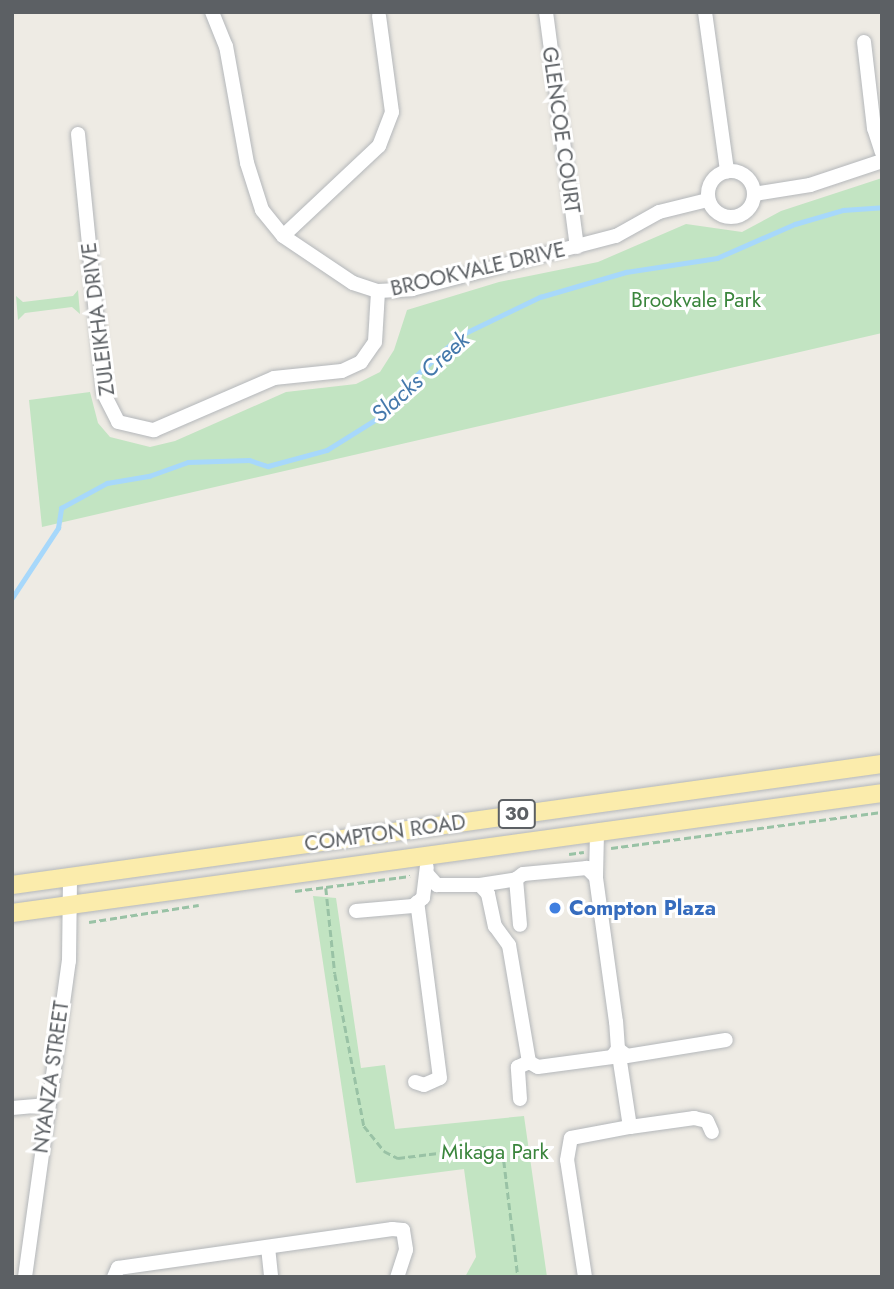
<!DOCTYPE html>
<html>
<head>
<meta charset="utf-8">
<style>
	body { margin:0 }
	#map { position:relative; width:894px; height:1289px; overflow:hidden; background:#eeebe4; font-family:Jost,sans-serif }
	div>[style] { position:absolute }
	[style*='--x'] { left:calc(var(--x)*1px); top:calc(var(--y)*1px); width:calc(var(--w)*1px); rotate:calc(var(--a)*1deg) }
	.green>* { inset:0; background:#c2e4c2 }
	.stream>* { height:4.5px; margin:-2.25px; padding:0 2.25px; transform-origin:2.25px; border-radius:2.25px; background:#a7d8fb }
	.path>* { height:2.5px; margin-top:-1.25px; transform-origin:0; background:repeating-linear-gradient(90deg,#99c2a5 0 7px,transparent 0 10.5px) }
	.roads { filter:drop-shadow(0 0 2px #b4b7ba) drop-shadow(0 0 2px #b4b7ba) }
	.minor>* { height:14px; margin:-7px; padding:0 7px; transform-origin:7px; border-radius:7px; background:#fff }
	.minor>.ring { margin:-7px; padding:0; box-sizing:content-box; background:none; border:14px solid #fff; border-radius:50% }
	.major>* { height:18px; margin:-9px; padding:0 9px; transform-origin:9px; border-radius:9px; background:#fbecac }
	.dots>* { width:19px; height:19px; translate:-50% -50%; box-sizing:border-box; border:4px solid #fff; border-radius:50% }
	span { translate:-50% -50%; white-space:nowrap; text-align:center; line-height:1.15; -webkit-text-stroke:6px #fff; paint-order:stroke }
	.shield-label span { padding:2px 5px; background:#fff; border:2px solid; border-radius:5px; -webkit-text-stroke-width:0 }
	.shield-label { font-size:19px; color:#5c6064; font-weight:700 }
	.street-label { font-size:21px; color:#5c6064 }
	.park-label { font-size:21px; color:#3a853c }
	.shop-label { font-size:21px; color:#366cbe; font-weight:700 }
	.left { translate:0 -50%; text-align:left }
	.water-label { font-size:23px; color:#4579ac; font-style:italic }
	.frame { position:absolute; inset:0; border:14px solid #5c6064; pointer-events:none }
</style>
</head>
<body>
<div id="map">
	<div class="green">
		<div style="clip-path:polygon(882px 178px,882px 333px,42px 527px,29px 400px,90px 392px,98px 423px,110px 437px,150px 447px,175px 441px,286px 392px,356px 384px,380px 372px,394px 350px,407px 310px,499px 282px,598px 262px,686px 224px,742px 232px,781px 211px)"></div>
		<div style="clip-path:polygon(78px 290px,80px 314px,72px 307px,25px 313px,18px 320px,16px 296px,23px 302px,73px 296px)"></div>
		<div style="clip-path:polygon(313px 896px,336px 898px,361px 1068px,385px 1065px,395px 1129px,524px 1116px,547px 1277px,465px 1277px,476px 1257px,464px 1169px,356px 1183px)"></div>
	</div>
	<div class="stream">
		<div style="--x:12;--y:598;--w:84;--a:-56.7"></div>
		<div style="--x:58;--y:528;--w:20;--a:-81"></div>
		<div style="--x:61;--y:508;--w:52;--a:-28.5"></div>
		<div style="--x:107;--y:483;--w:43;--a:-9.5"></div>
		<div style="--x:149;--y:476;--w:41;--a:-19.7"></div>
		<div style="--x:188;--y:462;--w:61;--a:-1.9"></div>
		<div style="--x:249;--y:460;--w:20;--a:18"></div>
		<div style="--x:268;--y:466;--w:61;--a:-15.2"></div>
		<div style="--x:327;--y:450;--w:75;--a:-32"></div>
		<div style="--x:391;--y:410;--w:33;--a:-57"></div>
		<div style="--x:409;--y:382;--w:70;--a:-42.1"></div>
		<div style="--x:461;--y:335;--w:88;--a:-25.7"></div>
		<div style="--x:540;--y:297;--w:90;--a:-16.2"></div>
		<div style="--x:626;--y:272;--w:92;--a:-8.7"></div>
		<div style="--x:717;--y:258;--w:85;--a:-23.6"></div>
		<div style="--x:795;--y:224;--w:50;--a:-16.3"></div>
		<div style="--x:843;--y:210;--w:39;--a:-4"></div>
	</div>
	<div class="path">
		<div style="--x:611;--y:848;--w:273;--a:-7.6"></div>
		<div style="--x:569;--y:854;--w:15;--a:-8"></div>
		<div style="--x:326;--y:888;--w:86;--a:84"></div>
		<div style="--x:335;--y:974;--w:155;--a:79.2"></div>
		<div style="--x:364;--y:1126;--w:32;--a:51"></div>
		<div style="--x:384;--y:1151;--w:16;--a:27"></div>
		<div style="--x:398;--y:1158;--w:89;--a:-7.1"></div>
		<div style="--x:486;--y:1147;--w:23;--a:38"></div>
		<div style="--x:504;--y:1161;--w:117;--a:83.1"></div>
		<div style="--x:295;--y:891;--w:116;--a:-7.4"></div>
		<div style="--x:89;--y:922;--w:111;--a:-8.8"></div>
	</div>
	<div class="roads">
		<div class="minor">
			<div style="--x:212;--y:12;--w:37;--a:68"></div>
			<div style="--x:226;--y:46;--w:119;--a:79.8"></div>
			<div style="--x:247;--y:163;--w:49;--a:72.3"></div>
			<div style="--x:262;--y:210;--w:33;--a:51"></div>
			<div style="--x:283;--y:236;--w:84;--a:33.9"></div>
			<div style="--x:353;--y:283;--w:26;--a:18"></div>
			<div style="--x:378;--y:291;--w:34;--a:-3"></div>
			<div style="--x:412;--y:289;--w:211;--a:-14.6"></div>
			<div style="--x:616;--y:236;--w:49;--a:-29.2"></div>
			<div style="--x:659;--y:212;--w:50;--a:-13.8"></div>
			<div style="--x:546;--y:12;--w:237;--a:82.5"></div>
			<div style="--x:705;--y:12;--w:161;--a:82.1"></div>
			<div style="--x:864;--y:42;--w:87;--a:83.4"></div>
			<div style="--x:874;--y:128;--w:25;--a:72"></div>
			<div style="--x:78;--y:134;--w:261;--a:84.3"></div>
			<div style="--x:104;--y:394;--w:31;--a:63"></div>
			<div style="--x:118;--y:422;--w:37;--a:13"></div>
			<div style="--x:154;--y:430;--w:131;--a:-23.4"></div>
			<div style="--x:274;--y:378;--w:68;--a:-5.9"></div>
			<div style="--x:342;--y:371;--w:21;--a:-25"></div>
			<div style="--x:361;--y:362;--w:24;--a:-55"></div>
			<div style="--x:375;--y:342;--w:51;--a:-86.6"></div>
			<div class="ring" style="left:708px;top:171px;width:32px;height:32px"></div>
			<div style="--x:754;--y:194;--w:57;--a:-9.1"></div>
			<div style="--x:810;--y:185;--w:76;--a:-18.4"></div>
			<div style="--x:283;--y:236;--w:132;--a:-43.2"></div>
			<div style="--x:379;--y:146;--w:36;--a:-69"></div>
			<div style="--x:392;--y:112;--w:97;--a:-97.7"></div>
			<div style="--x:427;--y:874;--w:15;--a:48"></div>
			<div style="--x:437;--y:885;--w:43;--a:0"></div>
			<div style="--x:480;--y:885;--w:12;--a:48"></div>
			<div style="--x:488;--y:894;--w:33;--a:78"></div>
			<div style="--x:495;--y:926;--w:24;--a:54"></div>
			<div style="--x:509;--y:945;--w:119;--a:80.3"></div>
			<div style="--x:529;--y:1062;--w:10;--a:29"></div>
			<div style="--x:538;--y:1067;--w:75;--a:-7.7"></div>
			<div style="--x:612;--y:1057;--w:10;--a:-53"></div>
			<div style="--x:618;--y:1049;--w:27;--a:-94"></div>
			<div style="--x:616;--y:1022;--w:146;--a:-97.9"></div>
			<div style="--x:596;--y:877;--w:13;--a:-135"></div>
			<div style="--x:587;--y:868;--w:64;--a:174.6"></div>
			<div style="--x:523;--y:874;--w:9;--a:144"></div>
			<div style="--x:516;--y:879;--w:46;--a:85"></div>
			<div style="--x:596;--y:877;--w:45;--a:-88.7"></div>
			<div style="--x:480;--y:885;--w:36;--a:-9"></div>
			<div style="--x:356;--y:911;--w:57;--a:-5"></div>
			<div style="--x:413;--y:906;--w:13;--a:-39"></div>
			<div style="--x:423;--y:898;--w:31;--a:-83"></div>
			<div style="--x:618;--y:1049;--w:11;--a:38"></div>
			<div style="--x:627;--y:1056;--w:100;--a:-9.2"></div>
			<div style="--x:415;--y:1082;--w:9;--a:18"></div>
			<div style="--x:424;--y:1085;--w:17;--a:-24"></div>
			<div style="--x:440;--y:1078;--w:177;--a:-97.4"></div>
			<div style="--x:520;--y:1099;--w:32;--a:-94"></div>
			<div style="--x:518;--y:1067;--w:12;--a:-24"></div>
			<div style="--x:12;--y:1108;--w:33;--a:-5"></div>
			<div style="--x:630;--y:1127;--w:65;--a:-8"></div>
			<div style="--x:694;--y:1118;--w:13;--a:13"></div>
			<div style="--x:707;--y:1121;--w:12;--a:66"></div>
			<div style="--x:268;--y:1247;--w:30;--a:84"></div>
			<div style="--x:25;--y:1277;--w:319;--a:-82.1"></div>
			<div style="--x:69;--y:961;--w:84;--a:-89.3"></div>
			<div style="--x:114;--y:1277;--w:10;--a:-66"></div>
			<div style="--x:118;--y:1268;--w:277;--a:-8.1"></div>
			<div style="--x:392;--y:1229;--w:11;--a:5"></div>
			<div style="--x:403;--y:1230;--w:20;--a:81"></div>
			<div style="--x:406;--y:1250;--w:28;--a:108"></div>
			<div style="--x:585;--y:1277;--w:118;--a:-98.7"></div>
			<div style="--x:567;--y:1160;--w:22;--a:-80"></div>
			<div style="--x:571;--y:1138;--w:60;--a:-10.6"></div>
			<div style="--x:630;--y:1127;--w:79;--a:-98.7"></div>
		</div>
		<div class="major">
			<div style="--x:12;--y:885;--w:878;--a:-7.92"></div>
			<div style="--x:12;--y:913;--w:878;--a:-7.85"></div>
		</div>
	</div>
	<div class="dots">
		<div style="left:555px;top:908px;background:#3f7fe0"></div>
	</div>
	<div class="shield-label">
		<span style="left:517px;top:814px">30</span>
	</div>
	<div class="street-label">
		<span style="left:561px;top:130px;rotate:82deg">GLENCOE COURT</span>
		<span style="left:478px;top:269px;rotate:-13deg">BROOKVALE DRIVE</span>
		<span style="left:98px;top:319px;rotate:-97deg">ZULEIKHA DRIVE</span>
		<span style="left:385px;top:833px;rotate:-8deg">COMPTON ROAD</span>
		<span style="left:51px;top:1077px;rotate:-82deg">NYANZA STREET</span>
	</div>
	<div class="park-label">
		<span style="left:696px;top:300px">Brookvale Park</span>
		<span style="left:495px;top:1152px">Mikaga Park</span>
	</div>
	<div class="shop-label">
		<span class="left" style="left:569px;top:908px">Compton Plaza</span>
	</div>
	<div class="water-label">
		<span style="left:420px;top:377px;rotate:-42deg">Slacks Creek</span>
	</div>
	<div class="frame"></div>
</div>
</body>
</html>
